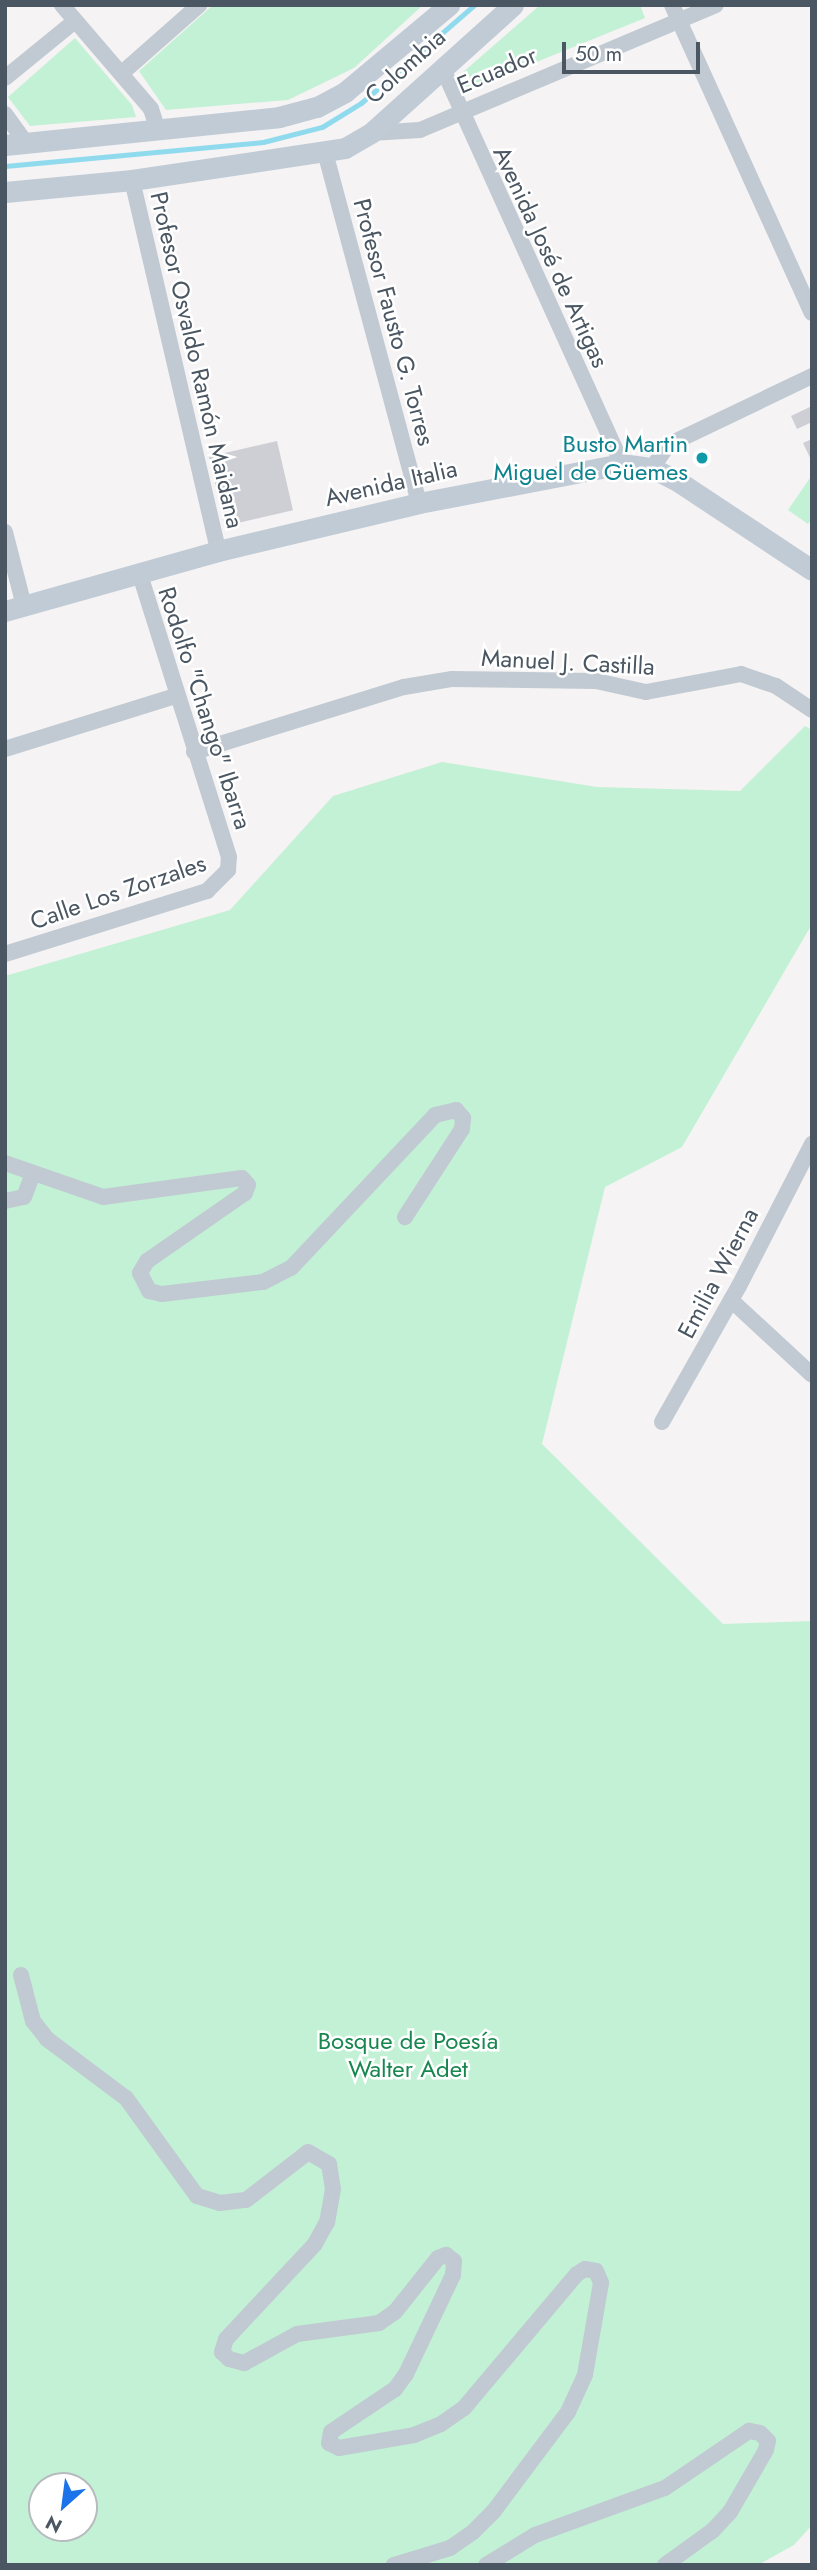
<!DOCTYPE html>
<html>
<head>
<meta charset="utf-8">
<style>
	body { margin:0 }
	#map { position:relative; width:817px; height:2570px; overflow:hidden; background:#f5f3f3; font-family:Jost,sans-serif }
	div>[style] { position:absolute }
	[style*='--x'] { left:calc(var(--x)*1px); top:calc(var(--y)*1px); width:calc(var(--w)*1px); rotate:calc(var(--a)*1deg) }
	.green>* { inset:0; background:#c3f1d5 }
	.stream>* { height:5px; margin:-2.5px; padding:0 2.5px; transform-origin:2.5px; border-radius:2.5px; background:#90daee }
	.building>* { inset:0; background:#cdcfd5; transform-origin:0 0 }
	.street>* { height:16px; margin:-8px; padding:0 8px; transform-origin:8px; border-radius:8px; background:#c1cad2 }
	.secondary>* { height:21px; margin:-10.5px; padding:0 10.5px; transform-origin:10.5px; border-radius:10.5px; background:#c1cbd6 }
	.dots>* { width:19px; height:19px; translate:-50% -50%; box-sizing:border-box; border:4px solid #fff; border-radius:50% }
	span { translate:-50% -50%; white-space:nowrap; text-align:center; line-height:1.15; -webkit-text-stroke:5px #fff; paint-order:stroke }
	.street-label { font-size:24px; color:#4a5661 }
	.culture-label { font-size:24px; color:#0d838f }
	.right { translate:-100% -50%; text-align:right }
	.park-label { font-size:24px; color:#17864f }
	.frame { position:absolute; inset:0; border:7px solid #4a5661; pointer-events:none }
	.north { position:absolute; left:28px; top:2472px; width:70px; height:70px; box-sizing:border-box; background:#fff; border:2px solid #b7bbc0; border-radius:50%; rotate:208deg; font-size:19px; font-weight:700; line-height:28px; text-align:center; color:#4a5661 }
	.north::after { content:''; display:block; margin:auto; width:24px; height:32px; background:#1a73e8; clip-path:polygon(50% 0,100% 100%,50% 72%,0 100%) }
	.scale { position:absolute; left:562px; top:42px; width:138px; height:32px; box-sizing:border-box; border:4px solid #4a5661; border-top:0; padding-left:9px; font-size:21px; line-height:24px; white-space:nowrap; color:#4a5661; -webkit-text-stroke:5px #fff; paint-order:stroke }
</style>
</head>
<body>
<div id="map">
	<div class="green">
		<div style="clip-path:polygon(213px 5px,423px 5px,354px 68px,288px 100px,166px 110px,139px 71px)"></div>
		<div style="clip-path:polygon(540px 5px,640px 5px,645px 18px,467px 90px,461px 74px)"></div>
		<div style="clip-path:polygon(75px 38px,132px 105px,136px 117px,30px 126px,8px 97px)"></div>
		<div style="clip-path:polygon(812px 475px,812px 518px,808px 524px,788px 510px)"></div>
		<div style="clip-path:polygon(evenodd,805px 726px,812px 730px,812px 924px,682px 1147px,605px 1187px,542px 1444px,723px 1624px,812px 1621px,812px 2525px,794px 2545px,758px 2565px,5px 2565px,5px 976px,230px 910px,333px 796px,442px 762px,597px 787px,740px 791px,805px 726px,42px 2486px,84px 2486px,84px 2528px,42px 2528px,42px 2486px)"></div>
	</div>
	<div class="stream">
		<div style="--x:5;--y:166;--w:259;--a:-5.3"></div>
		<div style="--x:263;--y:142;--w:61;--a:-14.3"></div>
		<div style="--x:322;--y:127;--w:46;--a:-31.6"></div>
		<div style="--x:361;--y:103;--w:150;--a:-40.9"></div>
	</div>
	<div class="building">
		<div style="clip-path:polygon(812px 406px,812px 422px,797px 429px,791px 416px)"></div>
		<div style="clip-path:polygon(812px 439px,812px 462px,803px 443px)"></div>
		<div style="left:277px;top:441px;width:71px;height:70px;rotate:77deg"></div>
	</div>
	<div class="street">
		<div style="--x:62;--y:5;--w:137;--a:49.4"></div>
		<div style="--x:151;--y:109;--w:20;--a:72"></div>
		<div style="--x:672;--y:5;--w:338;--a:65.6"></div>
		<div style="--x:442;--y:67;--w:436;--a:65.6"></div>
		<div style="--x:122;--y:73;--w:103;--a:-41.4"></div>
		<div style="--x:5;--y:78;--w:90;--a:-39.2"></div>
		<div style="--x:5;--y:114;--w:36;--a:54"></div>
		<div style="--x:371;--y:133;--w:49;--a:-3.5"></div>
		<div style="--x:420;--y:130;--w:321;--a:-22.9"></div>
		<div style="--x:325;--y:152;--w:363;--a:75"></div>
		<div style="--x:132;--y:180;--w:381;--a:76.9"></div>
		<div style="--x:652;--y:468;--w:28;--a:-55"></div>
		<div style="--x:668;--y:445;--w:160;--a:-25.6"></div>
		<div style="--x:5;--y:532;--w:76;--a:75.6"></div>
		<div style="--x:5;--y:749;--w:178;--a:-17.3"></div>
		<div style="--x:194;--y:752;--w:220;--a:-17.2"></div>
		<div style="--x:404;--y:687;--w:49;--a:-9.5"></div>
		<div style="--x:452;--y:679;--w:144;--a:0.8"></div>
		<div style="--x:596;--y:681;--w:51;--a:12.4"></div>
		<div style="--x:646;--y:692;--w:97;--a:-10.7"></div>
		<div style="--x:741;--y:674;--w:37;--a:19"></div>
		<div style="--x:776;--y:686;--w:43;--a:33.7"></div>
		<div style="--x:5;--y:954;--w:212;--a:-17.3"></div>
		<div style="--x:207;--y:891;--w:30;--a:-45"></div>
		<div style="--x:228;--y:870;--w:13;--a:-86"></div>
		<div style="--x:229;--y:857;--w:299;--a:-107.5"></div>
		<div style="--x:5;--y:1163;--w:104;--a:19.1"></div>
		<div style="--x:103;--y:1197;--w:140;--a:-7.8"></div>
		<div style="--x:242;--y:1178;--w:9;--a:49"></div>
		<div style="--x:248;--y:1185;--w:9;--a:111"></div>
		<div style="--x:245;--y:1193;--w:119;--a:145.2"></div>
		<div style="--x:147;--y:1261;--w:14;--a:120"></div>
		<div style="--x:140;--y:1273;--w:20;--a:63"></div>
		<div style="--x:149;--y:1291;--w:13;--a:13"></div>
		<div style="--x:162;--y:1294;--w:102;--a:-6.8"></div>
		<div style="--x:263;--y:1282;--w:31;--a:-27"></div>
		<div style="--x:291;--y:1268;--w:210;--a:-46.7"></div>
		<div style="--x:435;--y:1115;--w:22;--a:-13"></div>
		<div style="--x:456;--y:1110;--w:11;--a:49"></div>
		<div style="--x:463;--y:1118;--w:11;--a:95"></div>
		<div style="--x:462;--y:1129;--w:105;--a:122.9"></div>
		<div style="--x:5;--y:1201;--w:19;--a:-12"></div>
		<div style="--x:24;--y:1197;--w:22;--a:-69"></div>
		<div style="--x:731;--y:1300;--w:110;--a:42.8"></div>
		<div style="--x:662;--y:1422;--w:156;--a:-60.5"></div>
		<div style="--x:739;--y:1286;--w:160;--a:-62.8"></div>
		<div style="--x:21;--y:1975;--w:48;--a:75.4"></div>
		<div style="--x:33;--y:2021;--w:23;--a:52"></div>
		<div style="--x:47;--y:2039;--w:99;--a:36.8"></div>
		<div style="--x:126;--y:2098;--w:121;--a:54.1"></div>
		<div style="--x:197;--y:2196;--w:24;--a:17"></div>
		<div style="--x:220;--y:2203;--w:26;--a:-7"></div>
		<div style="--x:246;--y:2200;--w:78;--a:-37.7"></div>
		<div style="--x:308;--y:2152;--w:24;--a:30"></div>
		<div style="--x:329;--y:2164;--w:25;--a:81"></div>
		<div style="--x:333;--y:2189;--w:34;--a:100"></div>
		<div style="--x:327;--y:2222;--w:25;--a:119"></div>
		<div style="--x:315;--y:2244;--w:130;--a:133.1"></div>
		<div style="--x:226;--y:2339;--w:14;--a:107"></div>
		<div style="--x:222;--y:2352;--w:10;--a:45"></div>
		<div style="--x:229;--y:2359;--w:16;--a:15"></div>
		<div style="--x:244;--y:2363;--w:60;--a:-28.7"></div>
		<div style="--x:297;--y:2334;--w:83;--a:-7.6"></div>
		<div style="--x:379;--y:2323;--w:19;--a:-35"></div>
		<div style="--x:395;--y:2312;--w:69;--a:-51.5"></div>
		<div style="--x:438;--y:2258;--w:9;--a:-21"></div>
		<div style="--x:446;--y:2255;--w:10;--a:37"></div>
		<div style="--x:454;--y:2261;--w:14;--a:94"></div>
		<div style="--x:453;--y:2275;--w:110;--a:115.4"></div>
		<div style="--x:406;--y:2374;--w:19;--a:126"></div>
		<div style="--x:395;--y:2389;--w:77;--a:146.1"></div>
		<div style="--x:331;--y:2432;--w:11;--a:100"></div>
		<div style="--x:329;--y:2443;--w:11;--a:27"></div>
		<div style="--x:339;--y:2448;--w:76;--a:-9.8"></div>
		<div style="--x:414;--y:2435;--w:29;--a:-22"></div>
		<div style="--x:441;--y:2424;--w:28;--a:-35"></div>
		<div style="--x:464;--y:2408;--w:175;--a:-49.9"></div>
		<div style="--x:577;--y:2274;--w:9;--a:-32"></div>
		<div style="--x:585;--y:2269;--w:11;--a:10"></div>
		<div style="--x:596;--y:2271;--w:13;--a:67"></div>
		<div style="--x:601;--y:2283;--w:93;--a:99.9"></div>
		<div style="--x:585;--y:2375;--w:41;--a:114.7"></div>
		<div style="--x:568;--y:2412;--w:124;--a:126.8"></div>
		<div style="--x:494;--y:2511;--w:30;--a:135"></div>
		<div style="--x:473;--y:2532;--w:28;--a:145"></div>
		<div style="--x:450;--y:2548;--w:59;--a:163.1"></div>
		<div style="--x:486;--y:2565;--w:57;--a:-31.5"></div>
		<div style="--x:535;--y:2535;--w:138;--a:-19.9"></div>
		<div style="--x:665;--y:2488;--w:102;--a:-34.2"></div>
		<div style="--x:749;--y:2431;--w:11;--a:10"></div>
		<div style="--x:760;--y:2433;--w:11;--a:45"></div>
		<div style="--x:768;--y:2441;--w:9;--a:103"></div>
		<div style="--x:766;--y:2450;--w:72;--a:120.1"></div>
		<div style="--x:730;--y:2512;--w:26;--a:133"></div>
		<div style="--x:712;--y:2531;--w:58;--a:144.1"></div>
	</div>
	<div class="secondary">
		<div style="--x:5;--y:145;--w:275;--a:-5.8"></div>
		<div style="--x:279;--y:117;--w:39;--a:-15"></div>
		<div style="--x:317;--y:107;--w:32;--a:-28"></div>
		<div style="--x:345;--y:92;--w:136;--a:-39.9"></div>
		<div style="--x:5;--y:192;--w:128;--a:-5.4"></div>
		<div style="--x:132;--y:180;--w:215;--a:-8.5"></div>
		<div style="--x:345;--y:148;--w:30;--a:-30"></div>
		<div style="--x:371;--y:133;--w:191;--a:-42"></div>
		<div style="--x:5;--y:611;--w:221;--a:-15.7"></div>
		<div style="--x:218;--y:551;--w:207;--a:-13.4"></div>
		<div style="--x:419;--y:503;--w:207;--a:-10.9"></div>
		<div style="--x:622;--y:464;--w:30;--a:8"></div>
		<div style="--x:652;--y:468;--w:30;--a:27"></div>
		<div style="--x:679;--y:482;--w:159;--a:33.5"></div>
	</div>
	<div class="dots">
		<div style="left:702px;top:458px;background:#0f9aa8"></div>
	</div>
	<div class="street-label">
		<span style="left:405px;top:66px;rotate:-42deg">Colombia</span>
		<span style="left:497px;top:70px;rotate:-23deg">Ecuador</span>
		<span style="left:551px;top:257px;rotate:65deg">Avenida José de Artigas</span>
		<span style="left:394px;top:322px;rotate:75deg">Profesor Fausto G. Torres</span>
		<span style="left:197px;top:360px;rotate:77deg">Profesor Osvaldo Ramón Maidana</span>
		<span style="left:391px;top:483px;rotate:-13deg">Avenida Italia</span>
		<span style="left:568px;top:662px;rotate:3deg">Manuel J. Castilla</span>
		<span style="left:205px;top:708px;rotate:72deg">Rodolfo "Chango" Ibarra</span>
		<span style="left:118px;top:892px;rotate:-19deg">Calle Los Zorzales</span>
		<span style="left:718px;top:1273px;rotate:-62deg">Emilia Wierna</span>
	</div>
	<div class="culture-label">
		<span class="right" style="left:688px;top:458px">Busto Martin<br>Miguel de Güemes</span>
	</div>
	<div class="park-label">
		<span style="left:408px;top:2055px">Bosque de Poesía<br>Walter Adet</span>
	</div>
	<div class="frame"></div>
	<div class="north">N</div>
	<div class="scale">50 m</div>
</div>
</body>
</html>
